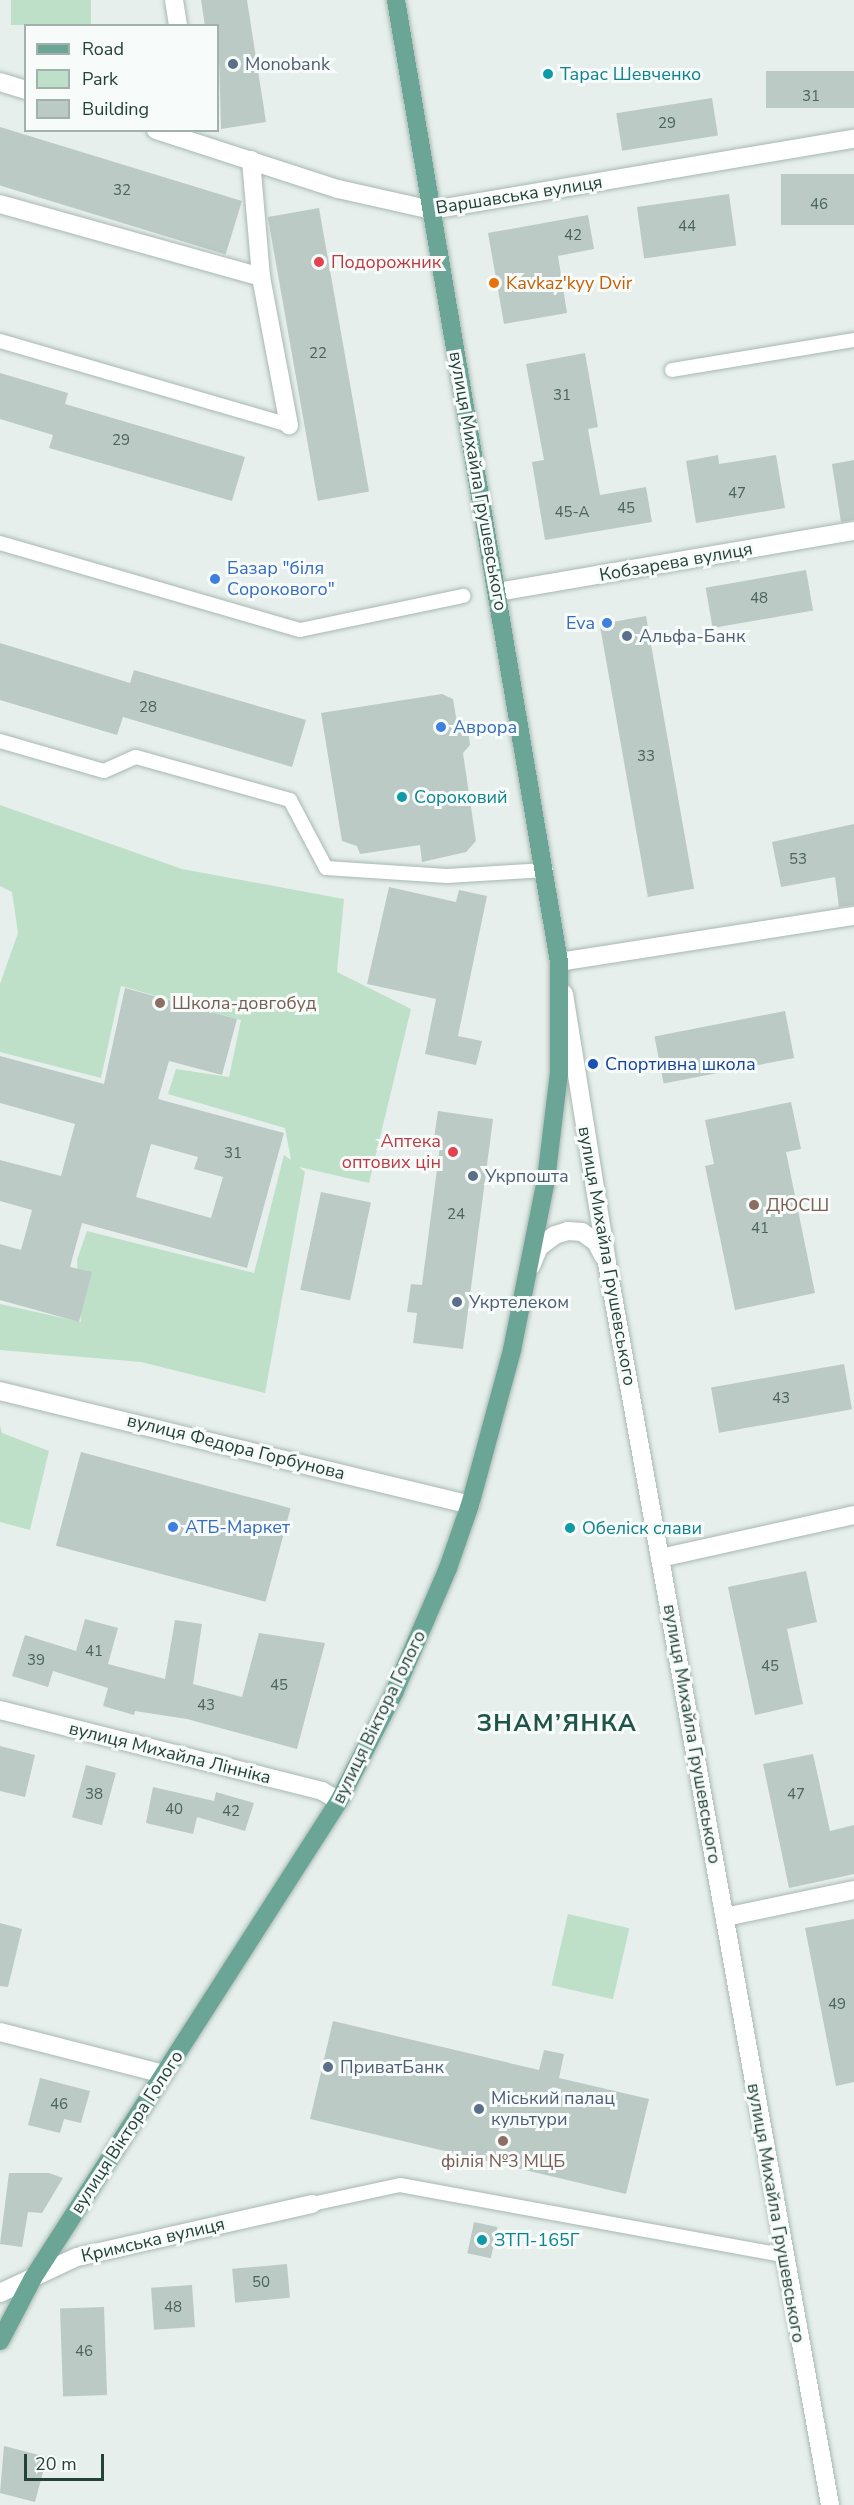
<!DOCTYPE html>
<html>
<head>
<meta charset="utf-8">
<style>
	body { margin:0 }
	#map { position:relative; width:854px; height:2505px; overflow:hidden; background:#e6efeb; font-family:"Nunito Sans",sans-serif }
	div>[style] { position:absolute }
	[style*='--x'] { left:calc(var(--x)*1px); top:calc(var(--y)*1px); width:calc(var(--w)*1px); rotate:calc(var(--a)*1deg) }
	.green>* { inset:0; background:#bfe0c8; transform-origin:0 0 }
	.building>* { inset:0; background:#bbcac4; transform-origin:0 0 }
	.roads { filter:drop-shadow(0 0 2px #a8b8b2) drop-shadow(0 0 2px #a8b8b2) }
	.service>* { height:14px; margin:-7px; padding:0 7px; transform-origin:7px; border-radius:7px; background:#fff }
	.minor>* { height:18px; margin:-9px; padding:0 9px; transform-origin:9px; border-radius:9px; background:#fff }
	.secondary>* { height:18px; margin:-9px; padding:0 9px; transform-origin:9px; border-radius:9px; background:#fff }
	.primary>* { height:18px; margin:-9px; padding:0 9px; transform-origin:9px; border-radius:9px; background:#6aa596 }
	.dots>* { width:16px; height:16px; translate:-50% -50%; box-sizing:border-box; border:3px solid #f7fbf9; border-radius:50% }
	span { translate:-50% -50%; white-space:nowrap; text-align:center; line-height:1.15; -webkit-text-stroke:6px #f7fbf9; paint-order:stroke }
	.number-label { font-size:15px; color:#4a645c }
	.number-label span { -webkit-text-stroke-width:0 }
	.service-label { font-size:18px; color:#4e5e75 }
	.left { translate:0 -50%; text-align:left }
	.culture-label { font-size:18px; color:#0d838f }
	.street-label { font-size:18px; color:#24423a }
	.health-label { font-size:18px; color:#be3a42 }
	.right { translate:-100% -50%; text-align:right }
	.food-label { font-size:18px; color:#c56008 }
	.shop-label { font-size:18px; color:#366cbe }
	.education-label { font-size:18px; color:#785e54 }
	.transit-label { font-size:18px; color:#164399 }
	.district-label { font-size:24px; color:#1f5548; font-weight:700; letter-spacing:1.5px }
	.legend { position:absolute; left:24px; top:24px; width:195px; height:108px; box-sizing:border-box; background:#f7fbf9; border:2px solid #a3b1ad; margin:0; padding:8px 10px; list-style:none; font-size:18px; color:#24423a }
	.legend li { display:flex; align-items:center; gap:12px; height:30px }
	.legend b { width:30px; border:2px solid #a3b1ad }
	.scale { position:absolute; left:24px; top:2454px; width:80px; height:27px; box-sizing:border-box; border:3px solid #24423a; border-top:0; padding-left:8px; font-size:18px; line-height:21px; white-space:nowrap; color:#24423a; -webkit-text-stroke:4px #f7fbf9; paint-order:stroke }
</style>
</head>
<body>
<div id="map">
	<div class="green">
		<div style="left:11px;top:0;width:80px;height:25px"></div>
		<div style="clip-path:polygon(0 805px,182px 869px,344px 899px,337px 972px,411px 1009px,369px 1183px,299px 1167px,305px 1172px,265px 1393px,141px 1362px,0 1350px,0 1304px,81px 1322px,77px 1260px,87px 1231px,254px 1273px,284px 1155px,291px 1160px,285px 1128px,168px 1094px,176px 1069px,229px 1077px,241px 1020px,121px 986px,101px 1078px,0 1052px,0 984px,18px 933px,12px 892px,0 886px)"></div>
		<div style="clip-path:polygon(0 1425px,2px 1433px,49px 1451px,30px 1530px,0 1522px)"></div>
		<div style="left:568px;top:1914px;width:63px;height:73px;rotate:13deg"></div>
	</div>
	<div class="building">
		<div style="clip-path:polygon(201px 0,247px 0,266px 122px,221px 129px,218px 26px,205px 26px)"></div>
		<div style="left:854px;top:71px;width:37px;height:88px;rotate:90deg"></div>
		<div style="left:712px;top:98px;width:38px;height:97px;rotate:81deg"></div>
		<div style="left:0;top:127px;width:253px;height:56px;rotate:17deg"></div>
		<div style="left:854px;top:174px;width:51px;height:73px;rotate:90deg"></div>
		<div style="left:729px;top:194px;width:52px;height:93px;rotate:82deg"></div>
		<div style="left:319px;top:208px;width:288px;height:52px;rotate:80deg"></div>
		<div style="clip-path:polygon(588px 215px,594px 249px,558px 256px,567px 313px,504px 324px,488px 233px)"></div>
		<div style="clip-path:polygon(585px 353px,598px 427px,588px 429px,600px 495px,646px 487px,652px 522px,545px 540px,532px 462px,544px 460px,526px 364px)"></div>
		<div style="clip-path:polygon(0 373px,68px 393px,65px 404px,245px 457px,232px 501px,49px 448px,53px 435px,0 419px)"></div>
		<div style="clip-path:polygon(718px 455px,719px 464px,776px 455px,785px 508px,696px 523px,686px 461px)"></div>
		<div style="clip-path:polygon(854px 460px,854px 520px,841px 522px,832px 464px)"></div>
		<div style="left:806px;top:570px;width:41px;height:102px;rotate:80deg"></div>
		<div style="left:646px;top:616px;width:277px;height:47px;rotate:80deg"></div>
		<div style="clip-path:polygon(0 643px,130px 683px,134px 670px,306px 720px,292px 767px,123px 717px,117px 735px,0 700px)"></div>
		<div style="clip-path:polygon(442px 694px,453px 699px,456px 717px,467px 722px,470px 745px,463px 753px,476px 841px,466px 852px,422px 862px,420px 845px,360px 854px,357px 846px,342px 841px,321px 713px)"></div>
		<div style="clip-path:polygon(854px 824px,854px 905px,839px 907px,835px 877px,781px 887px,772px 842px)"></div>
		<div style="clip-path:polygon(389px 887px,456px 902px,459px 890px,487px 896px,458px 1036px,482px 1041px,476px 1065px,425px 1054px,436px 999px,367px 984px)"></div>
		<div style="clip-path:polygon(evenodd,125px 988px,237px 1019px,222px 1075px,169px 1061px,158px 1099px,284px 1133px,247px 1268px,82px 1223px,70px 1267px,92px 1272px,79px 1322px,0 1300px,0 1244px,21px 1250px,32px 1210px,0 1201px,0 1160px,61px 1176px,75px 1124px,0 1103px,0 1056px,104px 1084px,125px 988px,151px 1144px,198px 1157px,194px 1169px,223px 1177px,211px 1218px,136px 1197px,151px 1144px)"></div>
		<div style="left:785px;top:1011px;width:48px;height:133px;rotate:79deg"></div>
		<div style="clip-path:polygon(791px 1102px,801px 1149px,786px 1152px,815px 1293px,735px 1310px,705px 1166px,714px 1164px,705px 1120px)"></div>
		<div style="clip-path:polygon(438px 1111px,493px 1119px,463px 1349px,413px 1343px,417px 1313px,407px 1312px,411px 1284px,422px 1285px,440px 1146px,433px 1145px)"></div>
		<div style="left:321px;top:1192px;width:51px;height:100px;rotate:12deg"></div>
		<div style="left:844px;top:1364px;width:46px;height:135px;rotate:80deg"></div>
		<div style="left:81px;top:1452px;width:217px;height:97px;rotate:15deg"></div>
		<div style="clip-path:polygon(806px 1571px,817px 1622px,787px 1629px,803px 1704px,755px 1715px,728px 1587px)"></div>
		<div style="clip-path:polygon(85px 1619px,118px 1628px,108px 1664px,165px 1679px,175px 1620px,202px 1624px,193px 1684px,242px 1697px,259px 1633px,325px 1643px,297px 1749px,187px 1719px,135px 1711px,134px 1715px,103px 1706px,108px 1688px,53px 1671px,48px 1687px,12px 1676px,25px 1635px,76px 1651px)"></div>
		<div style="clip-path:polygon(0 1746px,35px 1755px,25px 1797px,0 1791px)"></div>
		<div style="clip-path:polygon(813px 1754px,830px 1831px,854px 1825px,854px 1874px,789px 1888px,763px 1764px)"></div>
		<div style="left:86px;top:1765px;width:31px;height:54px;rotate:15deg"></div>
		<div style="clip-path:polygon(153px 1787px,214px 1801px,216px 1792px,254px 1803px,245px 1831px,197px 1817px,193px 1834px,146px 1823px)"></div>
		<div style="clip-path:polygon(854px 1919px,854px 2082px,836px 2086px,805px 1928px)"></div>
		<div style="clip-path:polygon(0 1923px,22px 1929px,8px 1987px,0 1986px)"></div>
		<div style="clip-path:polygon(333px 2021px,539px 2070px,544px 2050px,564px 2054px,559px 2078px,649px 2099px,626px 2194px,310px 2119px)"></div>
		<div style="clip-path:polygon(40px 2078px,90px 2091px,81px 2123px,64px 2119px,60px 2133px,28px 2125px)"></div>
		<div style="clip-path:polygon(9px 2173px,49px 2173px,63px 2178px,42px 2213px,28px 2212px,22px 2247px,0 2244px)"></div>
		<div style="left:474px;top:2222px;width:24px;height:32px;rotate:12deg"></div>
		<div style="left:287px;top:2264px;width:34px;height:55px;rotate:85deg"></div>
		<div style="left:192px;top:2285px;width:42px;height:41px;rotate:86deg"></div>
		<div style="left:104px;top:2307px;width:88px;height:44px;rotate:88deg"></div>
		<div style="clip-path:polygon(4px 2446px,47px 2457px,35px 2502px,0 2493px)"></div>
	</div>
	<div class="roads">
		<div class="service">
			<div style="--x:0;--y:341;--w:301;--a:16.2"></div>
			<div style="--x:672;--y:370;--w:184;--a:-9.4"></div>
			<div style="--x:0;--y:543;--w:312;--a:16.2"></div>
			<div style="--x:300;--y:630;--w:167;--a:-11.8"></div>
			<div style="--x:0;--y:741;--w:108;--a:16.1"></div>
			<div style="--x:104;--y:771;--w:35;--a:-24"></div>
			<div style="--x:136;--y:757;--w:160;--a:15.6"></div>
			<div style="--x:290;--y:800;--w:77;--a:62.1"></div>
			<div style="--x:326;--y:868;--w:121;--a:3.8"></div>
			<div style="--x:447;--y:876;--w:99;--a:-3.5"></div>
			<div style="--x:312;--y:2204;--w:90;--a:-12.2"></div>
			<div style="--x:400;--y:2185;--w:389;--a:10.4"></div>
		</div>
		<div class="minor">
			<div style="--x:174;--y:0;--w:26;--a:81"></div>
			<div style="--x:0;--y:82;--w:27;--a:17"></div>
			<div style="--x:156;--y:130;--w:191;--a:18"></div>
			<div style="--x:338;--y:189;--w:96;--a:12.6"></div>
			<div style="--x:432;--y:210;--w:428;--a:-9.6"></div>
			<div style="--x:251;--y:160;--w:117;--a:85.1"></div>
			<div style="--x:261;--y:277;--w:151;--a:79.3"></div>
			<div style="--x:0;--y:204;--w:271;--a:15.6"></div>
			<div style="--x:497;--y:592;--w:362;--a:-9.7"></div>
			<div style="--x:559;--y:962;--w:299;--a:-8.9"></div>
			<div style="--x:0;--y:1391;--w:484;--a:13.6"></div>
			<div style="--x:660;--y:1558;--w:199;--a:-12.5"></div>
			<div style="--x:0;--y:1710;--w:332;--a:14.1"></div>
			<div style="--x:322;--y:1791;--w:20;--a:30"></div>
			<div style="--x:725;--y:1917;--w:132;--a:-11.8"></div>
			<div style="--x:0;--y:2032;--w:169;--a:14.4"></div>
			<div style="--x:0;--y:2293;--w:85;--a:-25.1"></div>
			<div style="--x:77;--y:2257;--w:241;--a:-12.7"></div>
		</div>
		<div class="secondary">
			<div style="--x:564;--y:994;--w:272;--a:80.9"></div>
			<div style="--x:607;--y:1263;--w:1262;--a:79.82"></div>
			<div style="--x:531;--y:1266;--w:21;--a:-67"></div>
			<div style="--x:539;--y:1247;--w:20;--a:-37"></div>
			<div style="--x:555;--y:1235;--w:14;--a:-17"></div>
			<div style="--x:568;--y:1231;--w:14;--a:4"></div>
			<div style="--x:582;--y:1232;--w:17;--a:36"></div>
			<div style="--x:596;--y:1242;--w:16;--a:63"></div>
		</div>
		<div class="primary">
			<div style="--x:0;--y:2341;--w:71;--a:-62.4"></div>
			<div style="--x:33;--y:2278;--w:567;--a:-57.32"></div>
			<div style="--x:339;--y:1801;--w:121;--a:-63"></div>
			<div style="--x:394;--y:1693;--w:136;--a:-66.6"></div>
			<div style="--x:448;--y:1568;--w:67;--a:-70.8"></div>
			<div style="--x:470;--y:1505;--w:161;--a:-74.8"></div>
			<div style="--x:512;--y:1350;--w:173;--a:-78.7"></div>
			<div style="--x:546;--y:1180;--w:108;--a:-83.1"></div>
			<div style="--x:559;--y:1073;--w:111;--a:-90"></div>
			<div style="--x:559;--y:962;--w:976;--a:-99.62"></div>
		</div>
	</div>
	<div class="dots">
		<div style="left:233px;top:64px;background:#5c6f8a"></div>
		<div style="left:548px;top:74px;background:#0f9aa8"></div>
		<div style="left:319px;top:262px;background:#e0444e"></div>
		<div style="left:494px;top:283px;background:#e8710a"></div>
		<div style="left:215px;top:579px;background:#3f7fe0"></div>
		<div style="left:607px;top:623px;background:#3f7fe0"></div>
		<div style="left:627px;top:636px;background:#5c6f8a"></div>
		<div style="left:441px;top:727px;background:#3f7fe0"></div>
		<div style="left:402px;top:797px;background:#0f9aa8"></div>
		<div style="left:160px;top:1003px;background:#8d6e63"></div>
		<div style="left:593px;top:1064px;background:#1a4fb4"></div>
		<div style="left:453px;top:1152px;background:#e0444e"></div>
		<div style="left:473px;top:1176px;background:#5c6f8a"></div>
		<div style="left:754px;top:1205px;background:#8d6e63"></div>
		<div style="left:457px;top:1302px;background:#5c6f8a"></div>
		<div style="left:173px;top:1527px;background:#3f7fe0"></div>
		<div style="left:570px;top:1528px;background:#0f9aa8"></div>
		<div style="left:328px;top:2067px;background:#5c6f8a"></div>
		<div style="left:479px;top:2109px;background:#5c6f8a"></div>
		<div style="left:503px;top:2141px;background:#8d6e63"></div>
		<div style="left:482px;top:2240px;background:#0f9aa8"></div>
	</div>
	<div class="number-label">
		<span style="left:811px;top:97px">31</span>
		<span style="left:667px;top:124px">29</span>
		<span style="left:122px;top:191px">32</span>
		<span style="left:819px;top:205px">46</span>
		<span style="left:687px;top:227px">44</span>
		<span style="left:573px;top:236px">42</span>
		<span style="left:318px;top:354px">22</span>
		<span style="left:562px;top:396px">31</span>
		<span style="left:121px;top:441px">29</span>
		<span style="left:737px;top:494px">47</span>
		<span style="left:626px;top:509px">45</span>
		<span style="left:572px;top:513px">45-А</span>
		<span style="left:759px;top:599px">48</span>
		<span style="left:148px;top:708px">28</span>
		<span style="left:646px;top:757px">33</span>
		<span style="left:798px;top:860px">53</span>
		<span style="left:233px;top:1154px">31</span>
		<span style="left:456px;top:1215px">24</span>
		<span style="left:760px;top:1229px">41</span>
		<span style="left:781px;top:1399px">43</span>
		<span style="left:94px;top:1652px">41</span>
		<span style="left:36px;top:1661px">39</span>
		<span style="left:770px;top:1667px">45</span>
		<span style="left:279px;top:1686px">45</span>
		<span style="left:206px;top:1706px">43</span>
		<span style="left:94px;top:1795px">38</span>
		<span style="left:796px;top:1795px">47</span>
		<span style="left:174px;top:1810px">40</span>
		<span style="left:231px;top:1812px">42</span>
		<span style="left:837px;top:2005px">49</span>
		<span style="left:59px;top:2105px">46</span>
		<span style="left:261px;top:2283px">50</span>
		<span style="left:173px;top:2308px">48</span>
		<span style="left:84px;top:2352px">46</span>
	</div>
	<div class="service-label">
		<span class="left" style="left:245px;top:64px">Monobank</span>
		<span class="left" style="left:639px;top:636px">Альфа-Банк</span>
		<span class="left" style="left:485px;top:1176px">Укрпошта</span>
		<span class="left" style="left:469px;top:1302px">Укртелеком</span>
		<span class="left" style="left:340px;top:2067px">ПриватБанк</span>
		<span class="left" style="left:491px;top:2109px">Міський палац<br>культури</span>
	</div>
	<div class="culture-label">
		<span class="left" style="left:560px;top:74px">Тарас Шевченко</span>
		<span class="left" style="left:414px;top:797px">Сороковий</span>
		<span class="left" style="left:582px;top:1528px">Обеліск слави</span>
		<span class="left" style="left:494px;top:2240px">ЗТП-165Г</span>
	</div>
	<div class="street-label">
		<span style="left:519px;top:195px;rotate:-9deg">Варшавська вулиця</span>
		<span style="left:478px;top:481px;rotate:80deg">вулиця Михайла Грушевського</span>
		<span style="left:676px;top:562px;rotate:-10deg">Кобзарева вулиця</span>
		<span style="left:607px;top:1256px;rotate:80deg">вулиця Михайла Грушевського</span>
		<span style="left:236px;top:1447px;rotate:14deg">вулиця Федора Горбунова</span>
		<span style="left:379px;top:1717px;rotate:-64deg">вулиця Віктора Голого</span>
		<span style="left:692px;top:1734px;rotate:80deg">вулиця Михайла Грушевського</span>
		<span style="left:170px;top:1753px;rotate:14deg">вулиця Михайла Лінніка</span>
		<span style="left:127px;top:2132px;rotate:-57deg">вулиця Віктора Голого</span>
		<span style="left:776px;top:2213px;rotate:80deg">вулиця Михайла Грушевського</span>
		<span style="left:153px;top:2240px;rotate:-13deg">Кримська вулиця</span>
	</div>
	<div class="health-label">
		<span class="left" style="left:331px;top:262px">Подорожник</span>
		<span class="right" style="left:441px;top:1152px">Аптека<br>оптових цін</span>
	</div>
	<div class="food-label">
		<span class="left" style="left:506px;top:283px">Kavkazʹkyy Dvir</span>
	</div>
	<div class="shop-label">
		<span class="left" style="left:227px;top:579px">Базар "біля<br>Сорокового"</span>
		<span class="right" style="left:595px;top:623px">Eva</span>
		<span class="left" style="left:453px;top:727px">Аврора</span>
		<span class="left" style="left:185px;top:1527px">АТБ-Маркет</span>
	</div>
	<div class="education-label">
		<span class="left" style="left:172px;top:1003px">Школа-довгобуд</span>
		<span class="left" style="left:766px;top:1205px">ДЮСШ</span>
		<span style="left:503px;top:2161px">філія №3 МЦБ</span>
	</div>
	<div class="transit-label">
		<span class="left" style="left:605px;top:1064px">Спортивна школа</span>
	</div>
	<div class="district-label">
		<span style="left:557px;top:1724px">ЗНАМ’ЯНКА</span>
	</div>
	<ul class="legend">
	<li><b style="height:8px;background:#6aa596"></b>Road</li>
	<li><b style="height:16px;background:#bfe0c8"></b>Park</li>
	<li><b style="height:16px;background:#bbcac4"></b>Building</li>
	</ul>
	<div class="scale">20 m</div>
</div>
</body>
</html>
